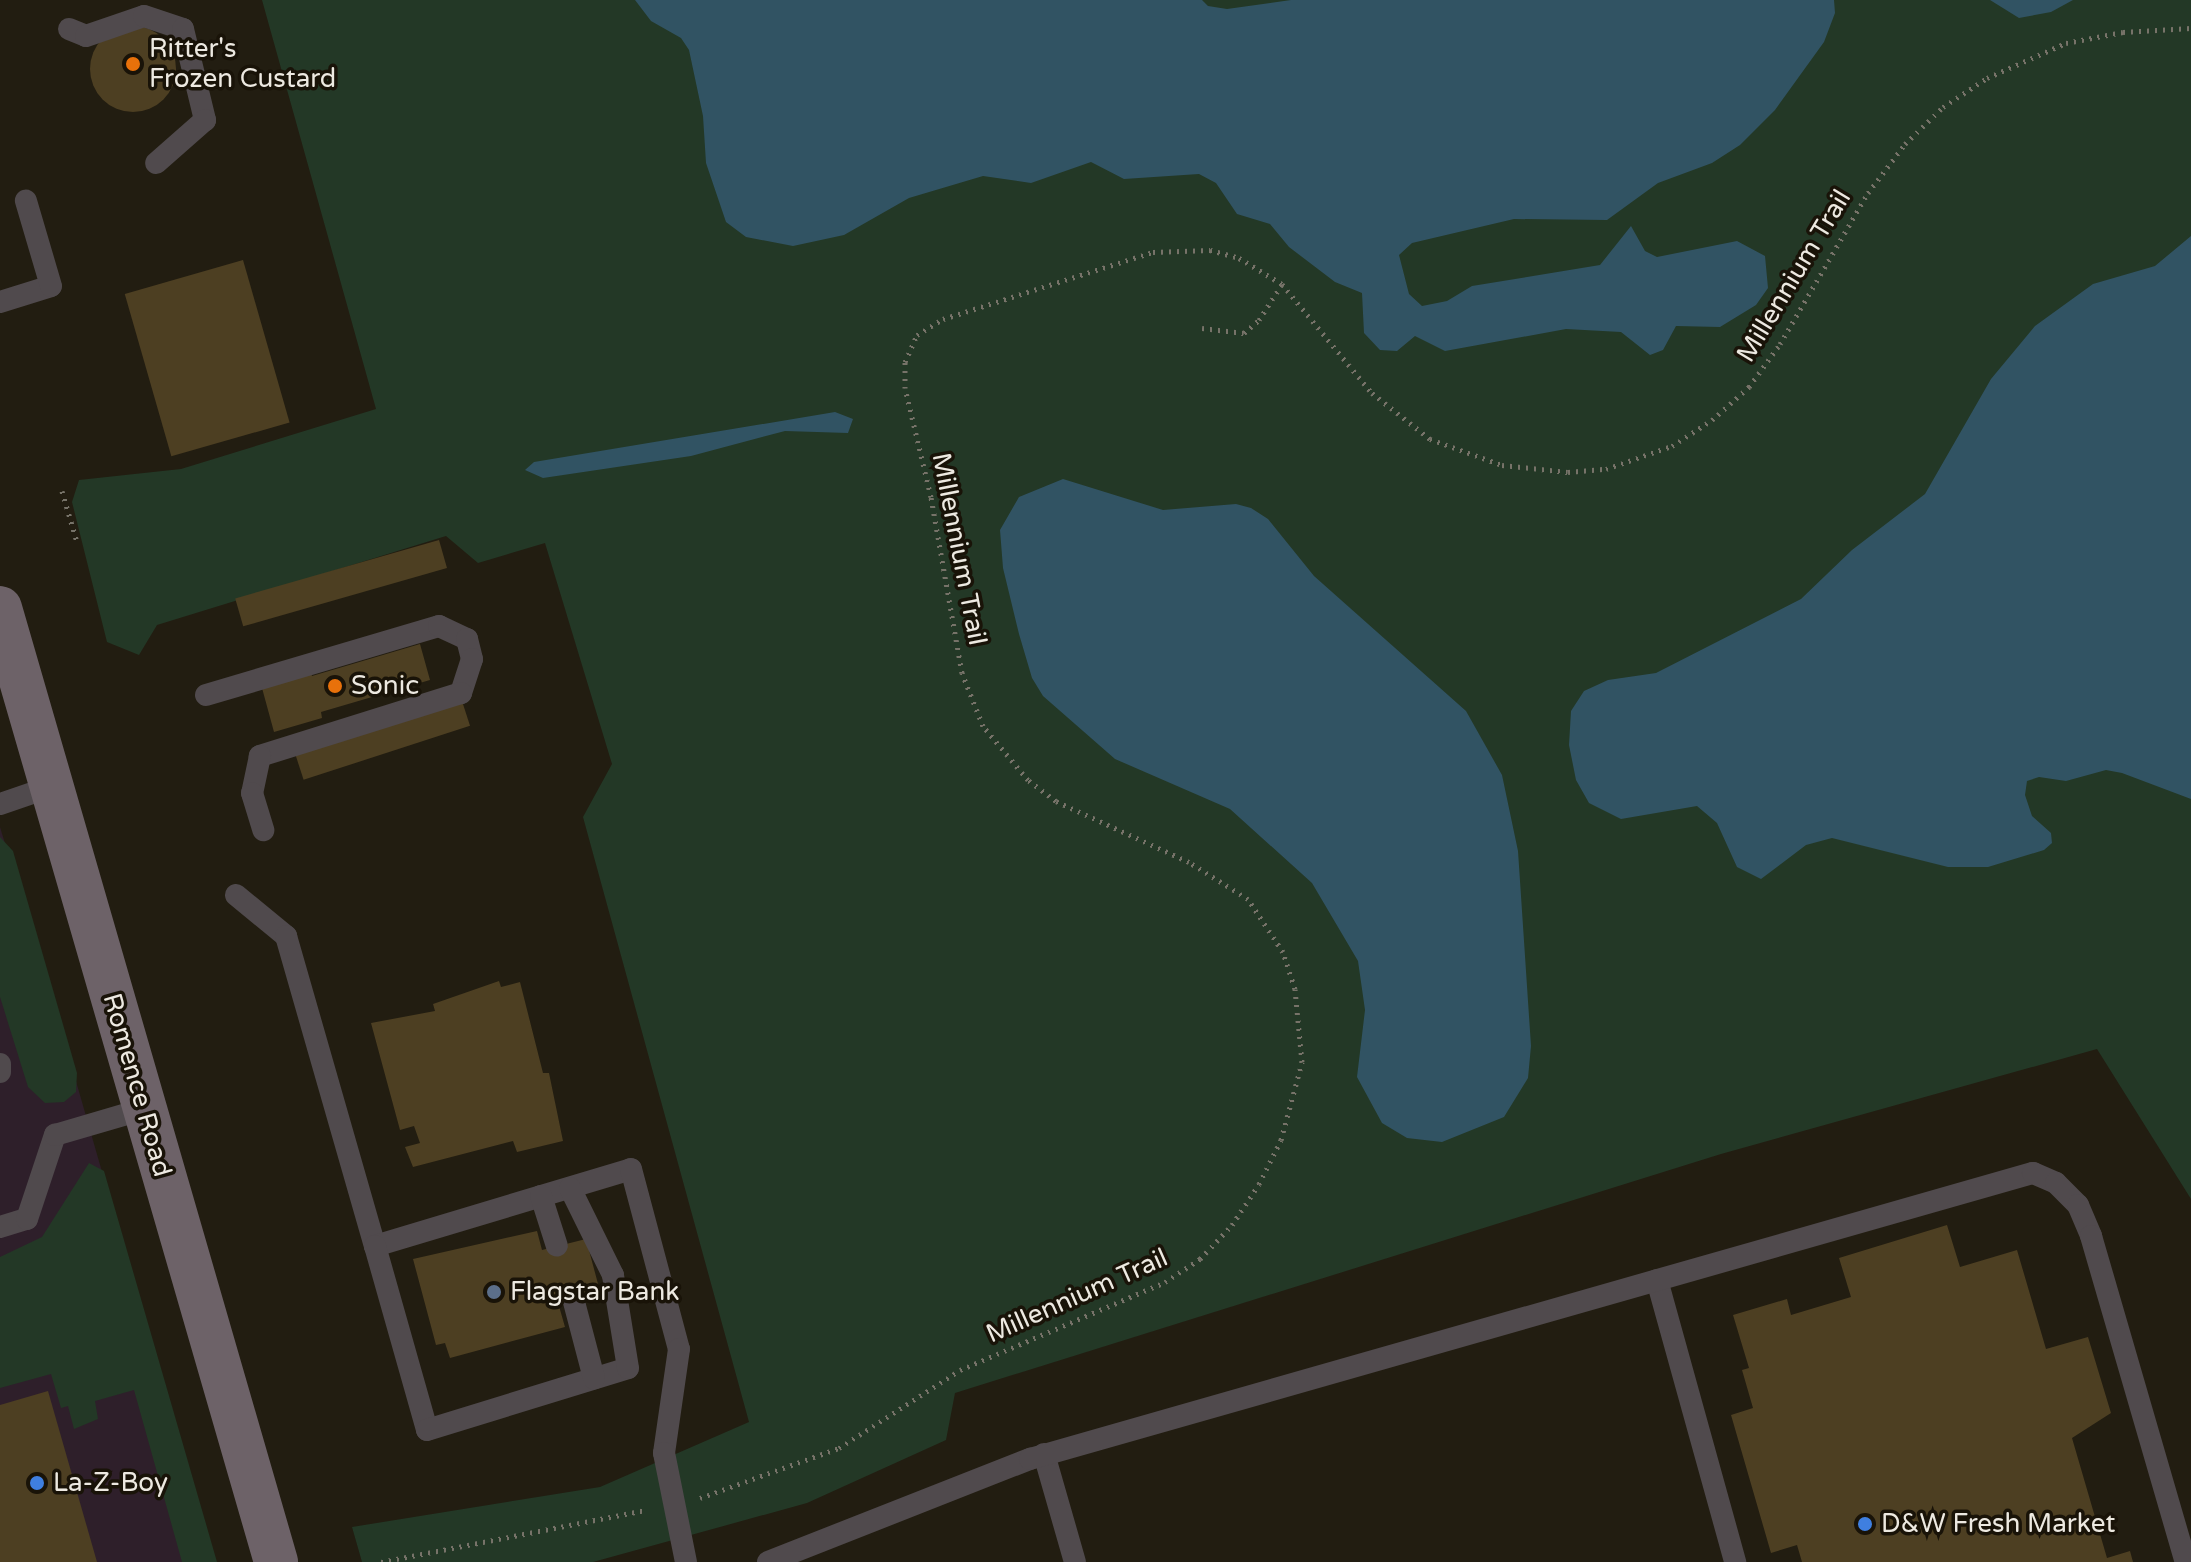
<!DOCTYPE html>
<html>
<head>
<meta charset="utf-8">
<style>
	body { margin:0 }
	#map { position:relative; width:2191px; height:1562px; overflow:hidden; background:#221d11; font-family:"Varela Round",sans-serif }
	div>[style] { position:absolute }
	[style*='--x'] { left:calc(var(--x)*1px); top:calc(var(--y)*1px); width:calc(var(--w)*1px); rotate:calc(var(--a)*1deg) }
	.commercial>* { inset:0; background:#2e1f2a }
	.green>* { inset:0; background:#233826 }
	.water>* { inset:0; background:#315363 }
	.building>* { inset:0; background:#4d3f22; transform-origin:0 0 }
	.round { border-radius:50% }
	.path>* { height:5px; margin-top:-2.5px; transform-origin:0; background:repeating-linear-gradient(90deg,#777369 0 2px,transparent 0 8px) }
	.lane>* { height:22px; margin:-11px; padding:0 11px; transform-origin:11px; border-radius:11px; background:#504a4d }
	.secondary>* { height:44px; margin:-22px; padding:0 22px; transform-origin:22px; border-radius:22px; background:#6d6268 }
	.dots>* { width:22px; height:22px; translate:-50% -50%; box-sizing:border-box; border:4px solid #191308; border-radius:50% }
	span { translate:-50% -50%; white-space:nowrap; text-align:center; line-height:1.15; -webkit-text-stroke:7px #191308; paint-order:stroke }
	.poi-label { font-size:26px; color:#ede9e1 }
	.left { translate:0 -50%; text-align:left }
	.street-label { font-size:26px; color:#ede9e1 }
</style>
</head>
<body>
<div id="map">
	<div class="commercial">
		<div style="clip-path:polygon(0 827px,49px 987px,214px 1562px,0 1562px)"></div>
	</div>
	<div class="green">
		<div style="clip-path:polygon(262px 0,2191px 0,2191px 1199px,2097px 1049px,1721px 1154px,955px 1393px,946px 1440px,807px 1503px,593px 1562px,362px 1562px,352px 1527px,600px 1487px,749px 1422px,583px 817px,612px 764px,545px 543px,478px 563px,446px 536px,157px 625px,139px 655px,107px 642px,72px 502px,79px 480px,181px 469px,376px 409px)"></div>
		<div style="clip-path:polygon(0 837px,13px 851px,77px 1073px,76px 1092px,64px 1102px,45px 1103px,28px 1087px,0 997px)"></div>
		<div style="clip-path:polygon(89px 1163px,104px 1171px,217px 1562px,182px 1562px,134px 1390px,95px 1401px,98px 1419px,74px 1429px,68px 1406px,61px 1408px,51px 1374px,0 1388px,0 1257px,42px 1237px)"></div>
	</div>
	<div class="water">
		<div style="clip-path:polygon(635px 0,1202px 0,1208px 6px,1227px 9px,1291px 0,1834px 0,1835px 13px,1824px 42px,1775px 110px,1740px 145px,1712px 163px,1658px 183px,1607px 220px,1514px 219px,1412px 243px,1399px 255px,1409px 294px,1422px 306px,1447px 301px,1472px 286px,1600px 265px,1631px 226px,1645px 251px,1657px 257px,1737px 241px,1765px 256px,1768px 288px,1756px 305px,1720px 327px,1676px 326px,1663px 350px,1650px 355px,1621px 332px,1566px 329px,1445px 351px,1415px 336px,1397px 351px,1380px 350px,1364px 333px,1362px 293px,1335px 282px,1289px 247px,1270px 224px,1237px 214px,1216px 183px,1199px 174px,1124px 179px,1091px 162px,1031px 183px,983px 176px,909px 198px,844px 235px,793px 246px,746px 237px,726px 222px,706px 163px,703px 116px,689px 50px,681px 38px,651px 21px)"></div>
		<div style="clip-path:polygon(1990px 0,2073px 0,2051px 12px,2019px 18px)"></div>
		<div style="clip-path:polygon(2191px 236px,2191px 799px,2122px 773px,2106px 770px,2066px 781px,2039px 777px,2027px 781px,2025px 795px,2032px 816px,2051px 833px,2052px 843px,2044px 850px,1988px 867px,1948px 867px,1832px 838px,1806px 845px,1761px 879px,1737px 867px,1717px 823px,1697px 806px,1621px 819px,1589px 803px,1576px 780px,1569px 745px,1571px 711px,1584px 691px,1608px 680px,1656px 673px,1801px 599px,1852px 550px,1925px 494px,1991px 379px,2035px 326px,2093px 284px,2155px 266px)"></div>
		<div style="clip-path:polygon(835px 412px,853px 419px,848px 433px,785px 431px,691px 456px,543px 478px,525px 470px,534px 462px)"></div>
		<div style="clip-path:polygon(1063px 479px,1163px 510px,1236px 504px,1251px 508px,1268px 519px,1314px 576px,1466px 711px,1502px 775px,1518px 851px,1531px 1046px,1528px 1078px,1504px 1117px,1442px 1142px,1407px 1138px,1382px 1123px,1357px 1077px,1365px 1010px,1358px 961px,1312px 883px,1230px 809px,1115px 759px,1043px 696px,1032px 678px,1019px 634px,1003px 568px,1000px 530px,1019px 497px)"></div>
	</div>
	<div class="building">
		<div class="round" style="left:90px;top:26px;width:86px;height:86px"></div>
		<div style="left:243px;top:260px;width:169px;height:123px;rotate:74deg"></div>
		<div style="left:439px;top:540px;width:29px;height:212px;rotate:74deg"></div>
		<div style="clip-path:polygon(420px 644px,430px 680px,321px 712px,322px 718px,274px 732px,262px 688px,310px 669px,312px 676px)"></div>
		<div style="left:462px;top:701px;width:26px;height:175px;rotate:72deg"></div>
		<div style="clip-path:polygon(499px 981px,501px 987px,520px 982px,543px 1073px,549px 1073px,563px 1141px,517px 1152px,513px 1141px,413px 1167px,405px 1147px,420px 1143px,414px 1126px,400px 1130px,371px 1023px,435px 1011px,433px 1004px)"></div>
		<div style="clip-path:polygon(1947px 1225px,1960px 1267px,2017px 1250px,2046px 1349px,2088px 1337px,2111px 1413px,2072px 1438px,2107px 1558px,2130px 1551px,2133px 1562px,1802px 1562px,1797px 1545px,1771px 1553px,1731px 1415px,1753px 1408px,1742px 1370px,1749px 1368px,1733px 1315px,1787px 1299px,1791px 1315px,1851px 1297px,1839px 1258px)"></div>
		<div style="clip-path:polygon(537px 1231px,542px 1250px,586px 1239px,601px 1295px,559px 1306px,565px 1327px,450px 1358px,445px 1343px,436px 1345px,413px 1259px)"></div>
		<div style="clip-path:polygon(48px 1391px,97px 1562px,0 1562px,0 1405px)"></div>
	</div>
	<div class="path">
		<div style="--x:1202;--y:328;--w:42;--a:6.8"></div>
		<div style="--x:1244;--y:333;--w:20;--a:-41"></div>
		<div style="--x:1259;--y:320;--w:43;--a:-57.4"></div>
		<div style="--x:62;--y:491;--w:53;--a:73.6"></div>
		<div style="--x:700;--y:1498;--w:148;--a:-19.8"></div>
		<div style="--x:839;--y:1448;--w:144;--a:-32.8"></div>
		<div style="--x:960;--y:1370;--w:223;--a:-23.2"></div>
		<div style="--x:1165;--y:1282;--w:42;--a:-33.3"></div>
		<div style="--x:1200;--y:1259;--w:47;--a:-46.7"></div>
		<div style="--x:1232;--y:1225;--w:49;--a:-56.6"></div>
		<div style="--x:1259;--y:1184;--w:49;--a:-63.4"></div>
		<div style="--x:1281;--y:1140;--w:81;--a:-74.9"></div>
		<div style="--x:1302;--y:1062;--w:73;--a:-95.5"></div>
		<div style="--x:1295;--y:989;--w:39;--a:-108"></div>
		<div style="--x:1283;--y:952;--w:64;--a:-123.4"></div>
		<div style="--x:1248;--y:899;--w:70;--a:-147.9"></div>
		<div style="--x:1189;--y:862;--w:146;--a:-155.4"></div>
		<div style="--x:1056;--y:801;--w:35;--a:-143"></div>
		<div style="--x:1028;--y:780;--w:70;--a:-129.8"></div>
		<div style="--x:983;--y:726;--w:57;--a:-111.6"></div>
		<div style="--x:962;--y:673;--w:179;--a:-100"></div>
		<div style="--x:931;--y:497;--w:112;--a:-103.4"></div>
		<div style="--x:905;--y:388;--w:26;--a:-90"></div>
		<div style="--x:905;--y:362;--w:30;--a:-66"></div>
		<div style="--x:917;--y:335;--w:31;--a:-32"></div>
		<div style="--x:943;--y:319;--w:220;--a:-17.7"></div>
		<div style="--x:1153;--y:252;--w:57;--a:-2"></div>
		<div style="--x:1210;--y:250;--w:30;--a:15"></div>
		<div style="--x:1239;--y:258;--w:50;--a:31.2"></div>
		<div style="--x:1282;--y:284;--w:141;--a:50.5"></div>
		<div style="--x:1372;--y:393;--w:74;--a:38.4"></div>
		<div style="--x:1430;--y:439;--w:77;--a:19.9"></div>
		<div style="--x:1502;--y:465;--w:66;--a:6.1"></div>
		<div style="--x:1568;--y:472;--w:38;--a:-5"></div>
		<div style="--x:1606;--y:469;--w:70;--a:-19.2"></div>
		<div style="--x:1672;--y:446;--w:48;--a:-33"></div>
		<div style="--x:1712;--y:420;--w:50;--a:-41.7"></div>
		<div style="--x:1749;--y:387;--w:53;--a:-54.2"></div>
		<div style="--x:1780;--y:344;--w:175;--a:-59.8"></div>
		<div style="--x:1868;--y:193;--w:61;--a:-52.9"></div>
		<div style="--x:1905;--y:144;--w:53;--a:-44.2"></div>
		<div style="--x:1943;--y:107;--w:53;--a:-33.4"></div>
		<div style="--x:1987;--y:78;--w:86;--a:-23.9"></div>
		<div style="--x:2066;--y:43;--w:58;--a:-10.9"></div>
		<div style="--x:2123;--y:32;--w:68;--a:-3.4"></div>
		<div style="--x:381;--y:1562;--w:271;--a:-11.1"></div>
	</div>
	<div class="lane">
		<div style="--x:69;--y:29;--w:18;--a:22"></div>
		<div style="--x:86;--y:36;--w:61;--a:-19"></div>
		<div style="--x:144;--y:16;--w:41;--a:18.4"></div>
		<div style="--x:183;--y:29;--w:94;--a:76.4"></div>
		<div style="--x:205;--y:120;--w:65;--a:138.7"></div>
		<div style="--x:0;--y:302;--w:53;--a:-17.4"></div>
		<div style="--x:51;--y:286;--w:89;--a:-106.4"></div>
		<div style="--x:206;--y:695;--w:243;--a:-16.5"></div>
		<div style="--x:439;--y:626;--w:31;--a:25"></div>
		<div style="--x:467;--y:639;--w:21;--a:76"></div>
		<div style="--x:472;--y:659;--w:36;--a:108"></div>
		<div style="--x:461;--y:693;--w:211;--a:162.6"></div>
		<div style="--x:260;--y:756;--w:38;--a:102"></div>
		<div style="--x:252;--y:793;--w:39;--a:73"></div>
		<div style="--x:0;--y:804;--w:53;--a:-18.8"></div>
		<div style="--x:236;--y:895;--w:65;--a:39.4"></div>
		<div style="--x:286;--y:936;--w:323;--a:74"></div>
		<div style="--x:375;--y:1246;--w:267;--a:-16.7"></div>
		<div style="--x:631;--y:1169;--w:186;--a:75.1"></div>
		<div style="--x:679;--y:1349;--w:105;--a:98.2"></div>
		<div style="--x:664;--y:1453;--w:111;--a:78.6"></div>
		<div style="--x:0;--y:1064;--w:8;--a:90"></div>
		<div style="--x:541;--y:1196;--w:52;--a:72.3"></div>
		<div style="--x:0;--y:1227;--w:28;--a:-17"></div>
		<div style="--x:27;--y:1219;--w:89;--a:-71.6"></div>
		<div style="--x:55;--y:1135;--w:93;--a:-16.3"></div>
		<div style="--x:375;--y:1246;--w:191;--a:74.2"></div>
		<div style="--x:427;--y:1430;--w:210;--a:-17.1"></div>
		<div style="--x:628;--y:1368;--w:94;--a:-99.2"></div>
		<div style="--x:613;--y:1275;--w:97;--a:-116.3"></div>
		<div style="--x:1657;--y:1280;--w:293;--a:74.5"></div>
		<div style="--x:574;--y:1302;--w:79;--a:75.3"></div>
		<div style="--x:1044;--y:1454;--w:112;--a:74"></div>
		<div style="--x:768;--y:1562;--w:282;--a:-21.5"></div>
		<div style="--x:1030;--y:1459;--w:1043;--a:-15.92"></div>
		<div style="--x:2033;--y:1173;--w:25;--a:23"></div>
		<div style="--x:2056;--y:1183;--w:31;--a:45"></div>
		<div style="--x:2078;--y:1205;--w:34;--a:67"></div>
		<div style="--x:2091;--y:1236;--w:340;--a:73.8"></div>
	</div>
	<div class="secondary">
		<div style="--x:0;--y:608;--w:993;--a:73.86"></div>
	</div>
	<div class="dots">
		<div style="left:133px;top:64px;background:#e8710a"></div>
		<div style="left:335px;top:686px;background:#e8710a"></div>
		<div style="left:494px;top:1292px;background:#5c6f8a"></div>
		<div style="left:37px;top:1483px;background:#3f7fe0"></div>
		<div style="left:1865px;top:1524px;background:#3f7fe0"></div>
	</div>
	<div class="poi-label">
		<span class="left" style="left:149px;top:64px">Ritter's<br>Frozen Custard</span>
		<span class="left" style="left:351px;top:686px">Sonic</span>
		<span class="left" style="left:510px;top:1292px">Flagstar Bank</span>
		<span class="left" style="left:53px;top:1483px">La-Z-Boy</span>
		<span class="left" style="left:1881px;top:1524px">D&amp;W Fresh Market</span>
	</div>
	<div class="street-label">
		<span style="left:1794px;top:276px;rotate:-59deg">Millennium Trail</span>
		<span style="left:959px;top:549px;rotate:79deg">Millennium Trail</span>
		<span style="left:137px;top:1085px;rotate:74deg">Romence Road</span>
		<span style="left:1077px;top:1296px;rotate:-24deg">Millennium Trail</span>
	</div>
</div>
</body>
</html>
